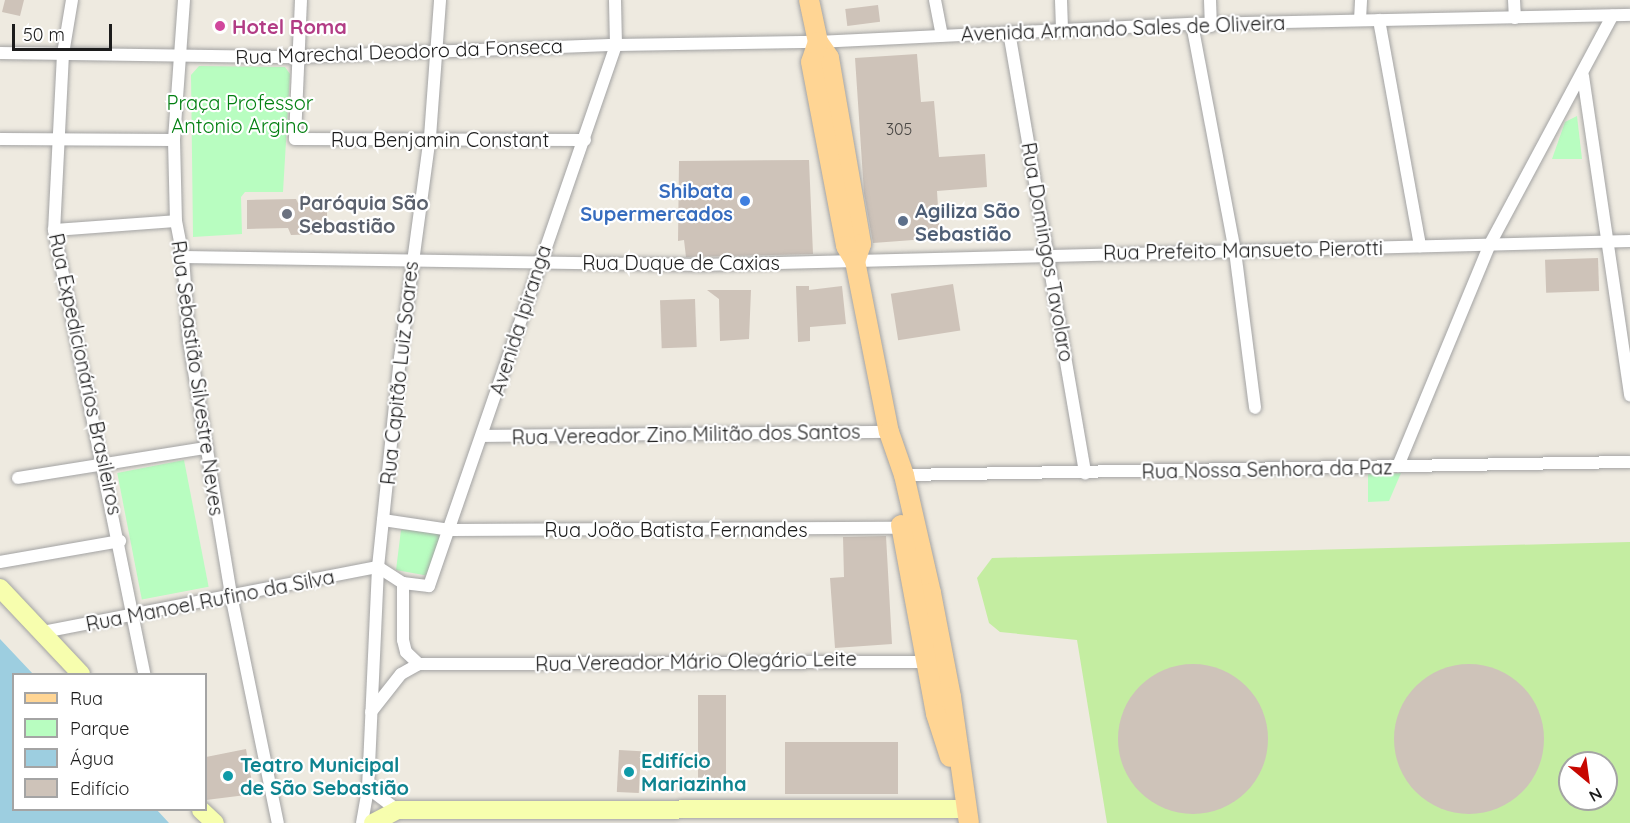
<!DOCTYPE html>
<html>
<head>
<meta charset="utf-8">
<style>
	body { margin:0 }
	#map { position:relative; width:1630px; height:823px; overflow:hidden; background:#eeeae0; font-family:Quicksand,sans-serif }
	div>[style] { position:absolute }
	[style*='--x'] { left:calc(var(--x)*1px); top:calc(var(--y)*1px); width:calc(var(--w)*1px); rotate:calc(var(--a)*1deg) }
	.grass>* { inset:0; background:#c4eda1 }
	.park>* { inset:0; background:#b8fdc0; transform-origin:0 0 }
	.water>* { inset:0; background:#9dcee0 }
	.building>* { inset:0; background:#cec3b9; transform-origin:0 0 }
	.round { border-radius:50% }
	.roads { filter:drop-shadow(0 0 2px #a3a3a3) drop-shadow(0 0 2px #a3a3a3) }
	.minor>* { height:12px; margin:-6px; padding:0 6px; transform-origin:6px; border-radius:6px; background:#fff }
	.secondary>* { height:18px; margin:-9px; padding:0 9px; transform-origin:9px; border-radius:9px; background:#f7feae }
	.primary>* { height:20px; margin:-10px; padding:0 10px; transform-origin:10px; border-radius:10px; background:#ffd594 }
	.dots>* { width:16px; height:16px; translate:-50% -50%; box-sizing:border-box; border:3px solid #fff; border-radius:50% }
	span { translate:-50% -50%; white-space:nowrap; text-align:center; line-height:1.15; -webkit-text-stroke:4.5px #fff; paint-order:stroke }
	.number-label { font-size:16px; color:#484643 }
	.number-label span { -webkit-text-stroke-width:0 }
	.hotel-label { font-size:20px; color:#b23c85; font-weight:700 }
	.left { translate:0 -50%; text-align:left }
	.street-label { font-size:20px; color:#1c1c1c }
	.park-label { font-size:20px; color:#038012 }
	.shop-label { font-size:20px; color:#366cbe; font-weight:700 }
	.right { translate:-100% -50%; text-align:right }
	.worship-label { font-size:20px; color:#5b616d; font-weight:700 }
	.service-label { font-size:20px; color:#4e5e75; font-weight:700 }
	.culture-label { font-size:20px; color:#0d838f; font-weight:700 }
	.legend { position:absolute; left:12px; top:673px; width:195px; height:138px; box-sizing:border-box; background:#fff; border:2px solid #a4a4a4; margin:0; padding:8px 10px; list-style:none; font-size:18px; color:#1c1c1c }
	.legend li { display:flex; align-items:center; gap:12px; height:30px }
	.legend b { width:30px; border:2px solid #a4a4a4 }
	.north { position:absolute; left:1558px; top:751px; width:60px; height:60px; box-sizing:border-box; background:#fff; border:2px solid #a4a4a4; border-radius:50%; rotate:151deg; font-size:16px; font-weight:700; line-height:24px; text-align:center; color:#1c1c1c }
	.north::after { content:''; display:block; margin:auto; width:21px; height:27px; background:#c70700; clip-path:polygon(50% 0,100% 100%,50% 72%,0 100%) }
	.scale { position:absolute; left:12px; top:24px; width:100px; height:27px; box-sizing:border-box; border:3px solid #1c1c1c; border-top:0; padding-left:8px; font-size:18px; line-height:21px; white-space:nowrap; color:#1c1c1c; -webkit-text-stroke:4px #fff; paint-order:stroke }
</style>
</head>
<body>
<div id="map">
	<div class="grass">
		<div style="clip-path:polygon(evenodd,1630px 542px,1630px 823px,1107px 823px,1077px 640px,1000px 632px,989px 623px,977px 578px,992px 558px,1630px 542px,1570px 763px,1606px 763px,1606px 799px,1570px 799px,1570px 763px)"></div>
	</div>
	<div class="park">
		<div style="clip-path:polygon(199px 66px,285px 67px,290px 74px,283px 192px,245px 192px,241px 197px,242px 234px,193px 237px,191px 75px)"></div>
		<div style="clip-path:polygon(1577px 116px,1582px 159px,1552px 159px,1565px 122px)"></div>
		<div style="left:184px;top:460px;width:129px;height:68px;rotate:79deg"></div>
		<div style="clip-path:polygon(1401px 473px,1389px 501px,1368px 502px,1368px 474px)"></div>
		<div style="clip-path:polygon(444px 526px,429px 576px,396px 570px,401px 530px)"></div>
	</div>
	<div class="water">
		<div style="clip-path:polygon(0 639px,33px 674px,14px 674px,14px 810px,157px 810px,169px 823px,0 823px)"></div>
	</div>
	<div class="building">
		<div style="clip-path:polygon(5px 0,24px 0,20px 16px,2px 12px)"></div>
		<div style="left:878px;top:5px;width:17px;height:33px;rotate:83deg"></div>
		<div style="clip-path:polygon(917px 54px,921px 102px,934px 101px,939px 157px,985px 154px,987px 187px,937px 191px,940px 238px,873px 243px,864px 193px,855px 58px)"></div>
		<div style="clip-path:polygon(809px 160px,813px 254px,686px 257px,684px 240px,678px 241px,679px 161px)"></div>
		<div style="clip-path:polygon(296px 199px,298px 203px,327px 202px,327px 226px,323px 226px,323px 234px,291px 235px,288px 228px,247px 229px,247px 200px)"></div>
		<div style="left:1598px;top:258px;width:33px;height:53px;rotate:88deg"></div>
		<div style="left:953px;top:284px;width:47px;height:63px;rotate:81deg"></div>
		<div style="clip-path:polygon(796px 286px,809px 286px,809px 290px,842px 286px,846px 324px,810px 327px,810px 341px,798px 342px)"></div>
		<div style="clip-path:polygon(707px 290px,751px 290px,749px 339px,720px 341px,719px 299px)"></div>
		<div style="left:695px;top:299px;width:48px;height:35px;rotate:88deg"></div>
		<div style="clip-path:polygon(886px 536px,892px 644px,835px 648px,830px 578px,844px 577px,843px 537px)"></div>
		<div class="round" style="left:1394px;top:664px;width:150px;height:150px"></div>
		<div class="round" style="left:1118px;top:664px;width:150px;height:150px"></div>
		<div style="left:698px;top:695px;width:28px;height:90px"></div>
		<div style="left:785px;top:742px;width:113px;height:52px"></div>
		<div style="clip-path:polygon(246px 749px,254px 794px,206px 800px,206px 757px)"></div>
		<div style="left:619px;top:750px;width:22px;height:42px;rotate:3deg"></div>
	</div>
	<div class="roads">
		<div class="minor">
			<div style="--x:72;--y:0;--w:55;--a:99.5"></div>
			<div style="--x:63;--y:54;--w:176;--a:92.9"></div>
			<div style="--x:54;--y:230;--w:453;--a:78.5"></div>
			<div style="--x:184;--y:0;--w:140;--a:94.1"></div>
			<div style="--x:174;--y:140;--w:81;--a:88.6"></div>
			<div style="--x:176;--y:221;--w:37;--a:79"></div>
			<div style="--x:183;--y:257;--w:84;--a:85.9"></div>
			<div style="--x:189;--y:341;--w:257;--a:80.6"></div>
			<div style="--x:231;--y:595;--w:233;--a:78.4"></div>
			<div style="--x:301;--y:0;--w:139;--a:92.5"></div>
			<div style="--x:295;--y:139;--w:290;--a:0.2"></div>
			<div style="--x:935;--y:0;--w:36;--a:79"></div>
			<div style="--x:1061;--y:0;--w:29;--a:88"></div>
			<div style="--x:1210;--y:0;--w:26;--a:88"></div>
			<div style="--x:1514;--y:0;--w:18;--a:87"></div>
			<div style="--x:1360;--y:20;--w:20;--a:-87"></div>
			<div style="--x:1379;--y:20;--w:230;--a:79.7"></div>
			<div style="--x:1192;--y:24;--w:231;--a:79.3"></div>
			<div style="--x:1235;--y:251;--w:158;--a:82.7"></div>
			<div style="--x:1009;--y:32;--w:448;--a:80.2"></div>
			<div style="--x:0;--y:53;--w:298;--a:0.8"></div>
			<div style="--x:298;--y:57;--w:318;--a:-2.2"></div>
			<div style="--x:616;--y:45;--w:202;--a:-0.9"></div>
			<div style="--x:818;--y:42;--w:374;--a:-2.8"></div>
			<div style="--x:1192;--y:24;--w:438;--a:-1.2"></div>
			<div style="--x:1583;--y:76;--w:323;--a:81.6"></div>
			<div style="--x:0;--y:139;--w:174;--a:0.3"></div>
			<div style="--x:54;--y:230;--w:122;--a:-4.2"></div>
			<div style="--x:183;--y:257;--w:517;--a:0.89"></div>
			<div style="--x:700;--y:265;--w:930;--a:-1.48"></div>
			<div style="--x:483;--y:436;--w:406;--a:-0.6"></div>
			<div style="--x:1398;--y:466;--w:240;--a:-67.5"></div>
			<div style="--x:1490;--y:244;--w:259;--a:-61.8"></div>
			<div style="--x:904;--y:475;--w:726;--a:-1.03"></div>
			<div style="--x:18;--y:478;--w:189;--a:-9.1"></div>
			<div style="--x:383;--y:520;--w:69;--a:8.4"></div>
			<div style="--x:451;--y:530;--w:451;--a:-0.3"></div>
			<div style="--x:0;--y:562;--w:122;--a:-9.9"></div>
			<div style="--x:403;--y:583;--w:57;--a:90"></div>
			<div style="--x:403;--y:640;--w:12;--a:76"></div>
			<div style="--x:406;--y:652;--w:18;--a:43"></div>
			<div style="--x:43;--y:632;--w:341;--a:-11"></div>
			<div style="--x:378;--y:567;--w:30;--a:33"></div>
			<div style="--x:403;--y:583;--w:26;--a:7"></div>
			<div style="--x:429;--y:586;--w:572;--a:-70.93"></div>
			<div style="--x:616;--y:45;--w:45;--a:-91.3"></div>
			<div style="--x:371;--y:712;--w:48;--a:-51.7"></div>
			<div style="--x:401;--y:674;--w:21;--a:-29"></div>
			<div style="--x:419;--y:664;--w:511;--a:-0.22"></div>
			<div style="--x:368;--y:788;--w:36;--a:37"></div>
			<div style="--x:362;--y:823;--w:36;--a:-80"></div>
			<div style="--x:368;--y:788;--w:221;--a:-87.4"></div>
			<div style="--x:378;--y:567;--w:210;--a:-84"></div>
			<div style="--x:400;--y:358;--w:223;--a:-82.3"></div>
			<div style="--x:430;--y:137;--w:137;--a:-85.8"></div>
		</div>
		<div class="secondary">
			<div style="--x:0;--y:588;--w:118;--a:46.7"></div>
			<div style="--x:201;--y:810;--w:19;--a:43"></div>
			<div style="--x:373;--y:823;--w:27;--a:-28"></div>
			<div style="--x:397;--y:810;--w:569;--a:-0.1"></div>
		</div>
		<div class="primary">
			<div style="--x:809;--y:0;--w:43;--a:77.9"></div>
			<div style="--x:818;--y:42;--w:19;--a:55"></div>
			<div style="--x:829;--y:58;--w:189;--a:80.2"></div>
			<div style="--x:861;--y:244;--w:18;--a:109"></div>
			<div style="--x:818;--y:42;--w:21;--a:109"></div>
			<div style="--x:811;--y:62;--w:187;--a:79.2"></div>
			<div style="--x:846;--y:246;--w:17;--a:59"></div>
			<div style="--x:855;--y:261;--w:174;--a:78.8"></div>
			<div style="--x:889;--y:432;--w:46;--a:70.8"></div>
			<div style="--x:904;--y:475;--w:121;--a:77.1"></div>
			<div style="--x:931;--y:593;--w:106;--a:79.1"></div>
			<div style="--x:951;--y:697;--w:127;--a:81.9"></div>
			<div style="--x:901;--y:525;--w:192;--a:79.5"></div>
			<div style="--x:936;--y:714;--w:45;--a:72"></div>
		</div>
	</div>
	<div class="dots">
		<div style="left:220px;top:26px;background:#d1479c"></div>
		<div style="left:745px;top:201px;background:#3f7fe0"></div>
		<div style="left:287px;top:214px;background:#6b7280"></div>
		<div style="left:903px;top:221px;background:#5c6f8a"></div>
		<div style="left:629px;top:772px;background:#0f9aa8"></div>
		<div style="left:228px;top:776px;background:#0f9aa8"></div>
	</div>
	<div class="number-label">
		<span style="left:899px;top:129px">305</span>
	</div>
	<div class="hotel-label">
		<span class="left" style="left:232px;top:26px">Hotel Roma</span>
	</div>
	<div class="street-label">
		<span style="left:1123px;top:28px;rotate:-2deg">Avenida Armando Sales de Oliveira</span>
		<span style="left:399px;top:51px;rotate:-2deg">Rua Marechal Deodoro da Fonseca</span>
		<span style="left:440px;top:139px">Rua Benjamin Constant</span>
		<span style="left:1243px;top:250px;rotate:-1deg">Rua Prefeito Mansueto Pierotti</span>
		<span style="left:1048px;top:252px;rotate:80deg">Rua Domingos Tavolaro</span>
		<span style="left:681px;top:262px">Rua Duque de Caxias</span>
		<span style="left:520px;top:320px;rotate:-72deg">Avenida Ipiranga</span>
		<span style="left:399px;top:373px;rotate:-84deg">Rua Capitão Luiz Soares</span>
		<span style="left:86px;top:374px;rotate:78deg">Rua Expedicionários Brasileiros</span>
		<span style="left:198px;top:378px;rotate:82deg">Rua Sebastião Silvestre Neves</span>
		<span style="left:686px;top:434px;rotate:-1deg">Rua Vereador Zino Militão dos Santos</span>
		<span style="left:1267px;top:469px;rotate:-1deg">Rua Nossa Senhora da Paz</span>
		<span style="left:676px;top:529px">Rua João Batista Fernandes</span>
		<span style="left:210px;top:600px;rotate:-11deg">Rua Manoel Rufino da Silva</span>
		<span style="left:696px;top:661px;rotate:-1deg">Rua Vereador Mário Olegário Leite</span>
	</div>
	<div class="park-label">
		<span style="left:240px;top:114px">Praça Professor<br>Antonio Argino</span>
	</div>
	<div class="shop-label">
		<span class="right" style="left:733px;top:202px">Shibata<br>Supermercados</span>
	</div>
	<div class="worship-label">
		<span class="left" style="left:299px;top:214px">Paróquia São<br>Sebastião</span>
	</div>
	<div class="service-label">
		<span class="left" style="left:915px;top:222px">Agiliza São<br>Sebastião</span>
	</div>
	<div class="culture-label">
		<span class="left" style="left:641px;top:772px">Edifício<br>Mariazinha</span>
		<span class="left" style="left:240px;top:776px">Teatro Municipal<br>de São Sebastião</span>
	</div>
	<ul class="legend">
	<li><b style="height:8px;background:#ffd594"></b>Rua</li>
	<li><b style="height:16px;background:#b8fdc0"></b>Parque</li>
	<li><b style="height:16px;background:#9dcee0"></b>Água</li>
	<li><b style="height:16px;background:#cec3b9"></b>Edifício</li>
	</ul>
	<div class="north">N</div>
	<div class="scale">50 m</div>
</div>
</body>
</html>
